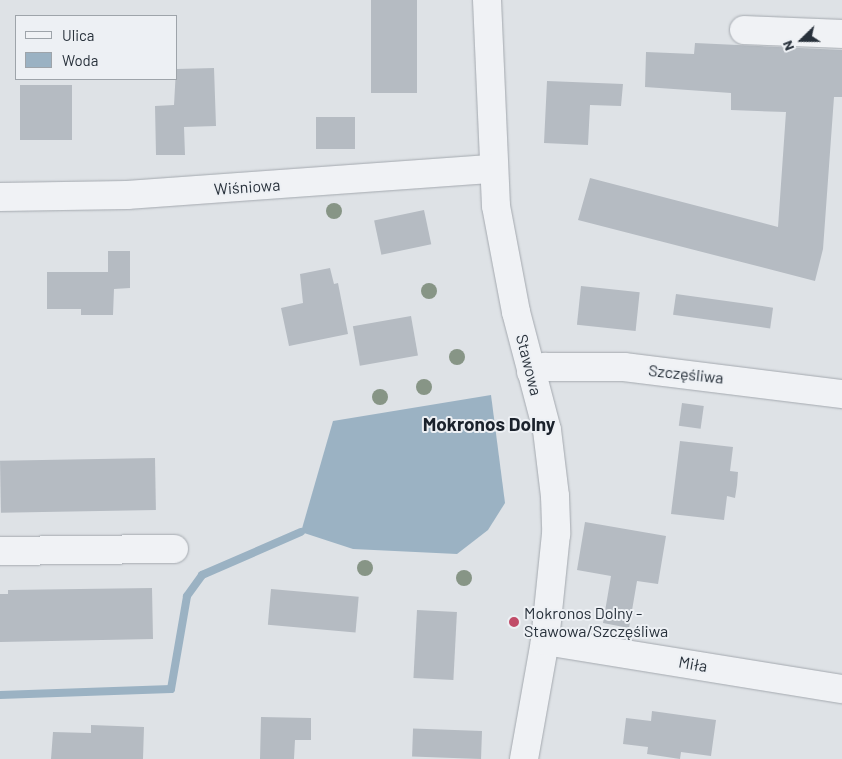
<!DOCTYPE html>
<html>
<head>
<meta charset="utf-8">
<style>
	body { margin:0 }
	#map { position:relative; width:842px; height:759px; overflow:hidden; background:#dee2e6; font-family:Barlow,sans-serif }
	div>[style] { position:absolute }
	[style*='--x'] { left:calc(var(--x)*1px); top:calc(var(--y)*1px); width:calc(var(--w)*1px); rotate:calc(var(--a)*1deg) }
	.water>* { inset:0; background:#9bb2c3 }
	.stream>* { height:8px; margin:-4px; padding:0 4px; transform-origin:4px; border-radius:4px; background:#9bb2c3 }
	.building>* { inset:0; background:#b5bbc2; transform-origin:0 0 }
	.roads { filter:drop-shadow(0 0 1px #a4a9af) drop-shadow(0 0 1px #a4a9af) }
	.minor>* { height:28px; margin:-14px; padding:0 14px; transform-origin:14px; border-radius:14px; background:#f0f2f5 }
	.trees>* { width:16px; height:16px; margin:-8px; border-radius:50%; background:#879586 }
	.dots>* { width:14px; height:14px; translate:-50% -50%; box-sizing:border-box; border:2px solid #edf0f4; border-radius:50% }
	span { translate:-50% -50%; white-space:nowrap; text-align:center; line-height:1.15; -webkit-text-stroke:4px #edf0f4; paint-order:stroke }
	.street-label { font-size:16px; color:#28313b }
	.poi-label { font-size:16px; color:#28313b }
	.left { translate:0 -50%; text-align:left }
	.quarter-label { font-size:19px; color:#1b222c; font-weight:700 }
	.legend { position:absolute; left:15px; top:15px; width:162px; height:65px; box-sizing:border-box; background:#edf0f4; border:1px solid #9ea4aa; margin:0; padding:6px 9px; list-style:none; font-size:15px; color:#28313b }
	.legend li { display:flex; align-items:center; gap:10px; height:25px }
	.legend b { width:25px; border:1px solid #9ea4aa }
	.north { position:absolute; left:777px; top:15px; width:50px; height:50px; -webkit-text-stroke:4px #edf0f4; paint-order:stroke; rotate:248deg; font-size:14px; font-weight:700; line-height:20px; text-align:center; color:#28313b }
	.north::after { content:''; display:block; margin:auto; width:18px; height:22px; background:#28313b; clip-path:polygon(50% 0,100% 100%,50% 72%,0 100%) }
</style>
</head>
<body>
<div id="map">
	<div class="water">
		<div style="clip-path:polygon(491px 395px,505px 503px,488px 530px,457px 554px,353px 549px,301px 532px,333px 421px)"></div>
	</div>
	<div class="stream">
		<div style="--x:0;--y:695;--w:171;--a:-2"></div>
		<div style="--x:171;--y:689;--w:94;--a:-80.2"></div>
		<div style="--x:187;--y:596;--w:26;--a:-54"></div>
		<div style="--x:202;--y:575;--w:108;--a:-23.5"></div>
	</div>
	<div class="building">
		<div style="left:371px;top:0;width:46px;height:93px"></div>
		<div style="clip-path:polygon(695px 43px,842px 50px,842px 97px,834px 97px,823px 249px,815px 281px,578px 220px,590px 178px,778px 227px,786px 112px,731px 110px,731px 93px,645px 87px,646px 52px,694px 54px)"></div>
		<div style="clip-path:polygon(214px 68px,216px 126px,184px 127px,185px 155px,156px 155px,155px 106px,174px 105px,176px 69px)"></div>
		<div style="clip-path:polygon(547px 81px,623px 84px,621px 106px,590px 105px,588px 145px,544px 143px)"></div>
		<div style="left:20px;top:85px;width:52px;height:55px"></div>
		<div style="left:355px;top:117px;width:32px;height:39px;rotate:90deg"></div>
		<div style="left:424px;top:210px;width:35px;height:51px;rotate:78deg"></div>
		<div style="clip-path:polygon(108px 251px,130px 251px,130px 288px,114px 289px,113px 315px,81px 315px,81px 309px,47px 309px,47px 272px,108px 272px)"></div>
		<div style="clip-path:polygon(330px 268px,334px 284px,338px 283px,348px 334px,289px 346px,281px 308px,303px 303px,300px 274px)"></div>
		<div style="left:581px;top:286px;width:59px;height:39px;rotate:6deg"></div>
		<div style="left:676px;top:294px;width:98px;height:21px;rotate:8deg"></div>
		<div style="left:411px;top:316px;width:40px;height:59px;rotate:80deg"></div>
		<div style="left:682px;top:403px;width:22px;height:23px;rotate:8deg"></div>
		<div style="clip-path:polygon(680px 441px,733px 447px,730px 471px,738px 472px,737px 485px,735px 498px,727px 496px,724px 520px,671px 514px)"></div>
		<div style="left:155px;top:458px;width:52px;height:155px;rotate:89deg"></div>
		<div style="clip-path:polygon(585px 522px,666px 536px,658px 584px,637px 581px,629px 628px,603px 623px,611px 576px,577px 570px)"></div>
		<div style="clip-path:polygon(152px 588px,153px 639px,0 642px,0 594px,8px 594px,8px 590px)"></div>
		<div style="left:271px;top:589px;width:88px;height:36px;rotate:5deg"></div>
		<div style="left:417px;top:610px;width:40px;height:68px;rotate:3deg"></div>
		<div style="clip-path:polygon(652px 711px,716px 720px,711px 756px,681px 752px,680px 759px,647px 754px,648px 747px,623px 744px,626px 718px,651px 721px)"></div>
		<div style="clip-path:polygon(261px 717px,311px 718px,311px 740px,295px 740px,294px 759px,260px 759px)"></div>
		<div style="clip-path:polygon(91px 725px,144px 727px,143px 759px,51px 759px,53px 732px,91px 733px)"></div>
		<div style="left:482px;top:731px;width:28px;height:69px;rotate:92deg"></div>
	</div>
	<div class="roads">
		<div class="minor">
			<div style="--x:487;--y:0;--w:206;--a:87.5"></div>
			<div style="--x:496;--y:206;--w:108;--a:79.3"></div>
			<div style="--x:516;--y:312;--w:122;--a:75.3"></div>
			<div style="--x:547;--y:430;--w:66;--a:83.1"></div>
			<div style="--x:555;--y:496;--w:38;--a:88"></div>
			<div style="--x:556;--y:534;--w:108;--a:95.9"></div>
			<div style="--x:545;--y:641;--w:120;--a:100.1"></div>
			<div style="--x:744;--y:30;--w:98;--a:2.3"></div>
			<div style="--x:0;--y:197;--w:127;--a:-0.9"></div>
			<div style="--x:127;--y:195;--w:367;--a:-4.1"></div>
			<div style="--x:531;--y:372;--w:15;--a:-20"></div>
			<div style="--x:545;--y:367;--w:79;--a:0"></div>
			<div style="--x:624;--y:367;--w:220;--a:7.1"></div>
			<div style="--x:0;--y:551;--w:174;--a:-0.7"></div>
			<div style="--x:545;--y:641;--w:301;--a:9.2"></div>
		</div>
	</div>
	<div class="trees">
		<div style="left:334px;top:211px"></div>
		<div style="left:429px;top:291px"></div>
		<div style="left:457px;top:357px"></div>
		<div style="left:424px;top:387px"></div>
		<div style="left:380px;top:397px"></div>
		<div style="left:365px;top:568px"></div>
		<div style="left:464px;top:578px"></div>
	</div>
	<div class="dots">
		<div style="left:514px;top:622px;background:#c14c68"></div>
	</div>
	<div class="street-label">
		<span style="left:247px;top:187px;rotate:-4deg">Wiśniowa</span>
		<span style="left:529px;top:365px;rotate:76deg">Stawowa</span>
		<span style="left:686px;top:374px;rotate:6deg">Szczęśliwa</span>
		<span style="left:693px;top:664px;rotate:10deg">Miła</span>
	</div>
	<div class="poi-label">
		<span class="left" style="left:524px;top:622px">Mokronos Dolny -<br>Stawowa/Szczęśliwa</span>
	</div>
	<div class="quarter-label">
		<span style="left:489px;top:424px">Mokronos Dolny</span>
	</div>
	<ul class="legend">
	<li><b style="height:6px;background:#f0f2f5"></b>Ulica</li>
	<li><b style="height:14px;background:#9bb2c3"></b>Woda</li>
	</ul>
	<div class="north">N</div>
</div>
</body>
</html>
